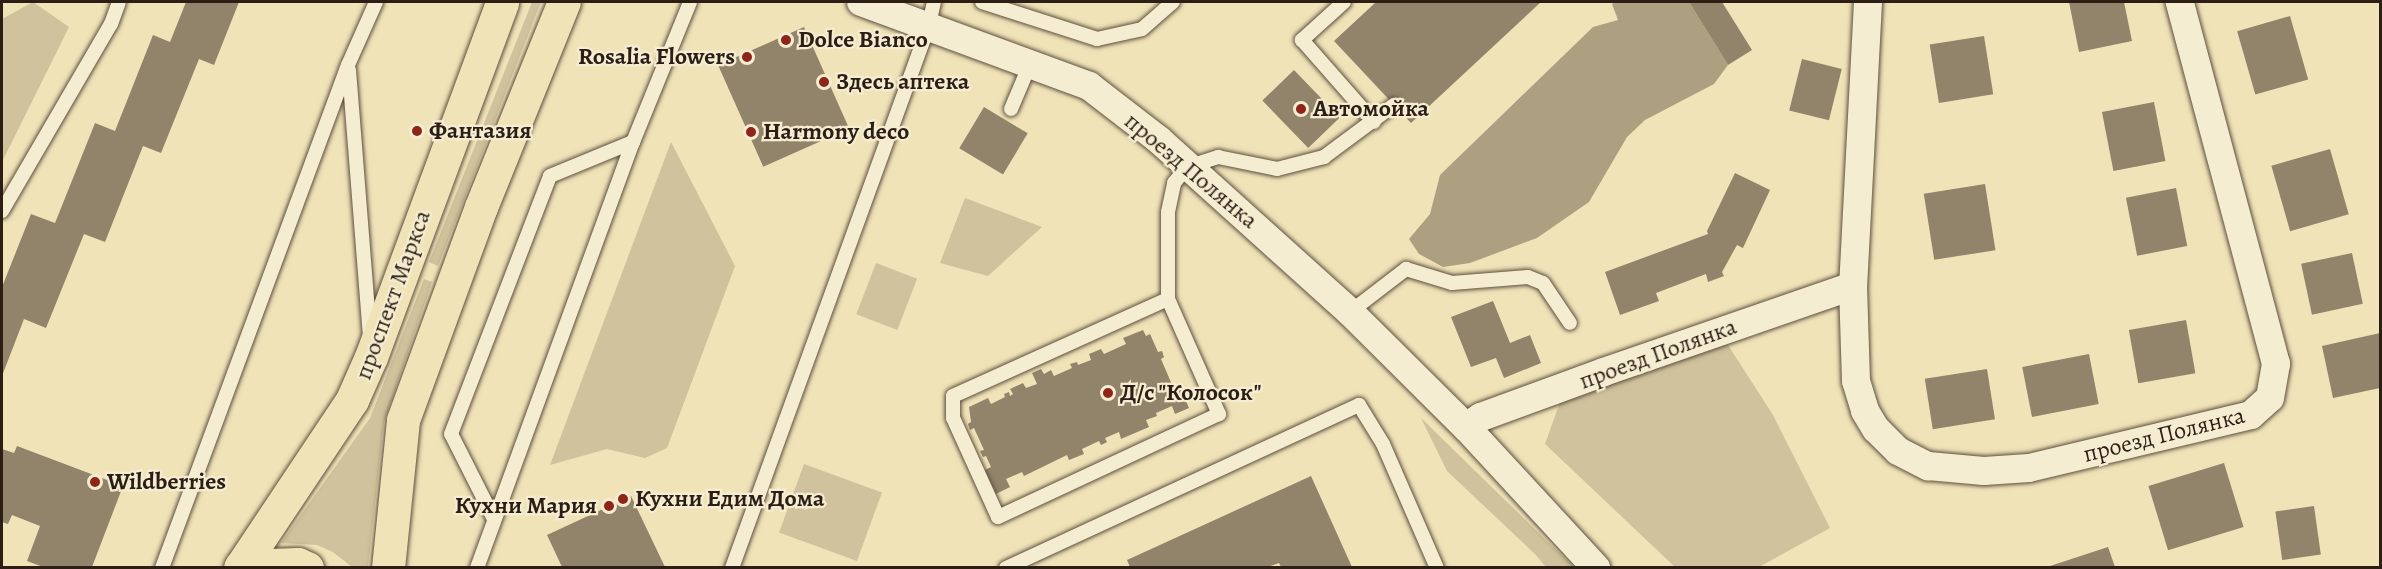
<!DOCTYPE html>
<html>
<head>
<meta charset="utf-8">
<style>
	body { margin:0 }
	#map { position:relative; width:2382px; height:569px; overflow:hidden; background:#f0e3b8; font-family:Alegreya,serif }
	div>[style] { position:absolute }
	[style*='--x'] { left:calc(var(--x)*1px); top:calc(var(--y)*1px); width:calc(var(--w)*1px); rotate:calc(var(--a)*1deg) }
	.green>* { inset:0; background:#cfc29c; transform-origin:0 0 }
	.water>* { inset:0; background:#ada081 }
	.building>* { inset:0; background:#92846a; transform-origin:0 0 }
	.roads { filter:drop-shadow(0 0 2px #5d4f3e) drop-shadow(0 0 2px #5d4f3e) }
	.service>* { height:14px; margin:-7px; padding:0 7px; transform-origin:7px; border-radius:7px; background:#f5edd1 }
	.minor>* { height:28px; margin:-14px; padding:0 14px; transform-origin:14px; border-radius:14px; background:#f5edd1 }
	.primary>* { height:33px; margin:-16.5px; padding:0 16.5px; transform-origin:16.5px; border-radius:16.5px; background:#f0e3b8 }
	.dots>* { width:16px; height:16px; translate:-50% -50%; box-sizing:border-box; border:3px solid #f5edd1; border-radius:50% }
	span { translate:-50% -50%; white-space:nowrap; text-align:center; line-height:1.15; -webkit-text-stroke:4.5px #f5edd1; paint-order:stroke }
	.poi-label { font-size:24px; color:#2c1e15; font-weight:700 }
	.left { translate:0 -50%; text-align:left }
	.right { translate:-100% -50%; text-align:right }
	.street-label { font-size:24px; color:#2c1e15 }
	.frame { position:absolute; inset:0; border:3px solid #2c1e15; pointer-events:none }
</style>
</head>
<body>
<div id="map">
	<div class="green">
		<div style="clip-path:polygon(33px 2px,69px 27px,2px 162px,2px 19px)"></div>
		<div style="clip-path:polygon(532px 2px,541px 2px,438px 266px,429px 262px)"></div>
		<div style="clip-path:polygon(671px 142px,735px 266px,667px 448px,645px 458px,607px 449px,550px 465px)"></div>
		<div style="clip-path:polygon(965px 198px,1042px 227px,988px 276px,940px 263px)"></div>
		<div style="left:876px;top:263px;width:44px;height:55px;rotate:21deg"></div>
		<div style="clip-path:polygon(424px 279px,432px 282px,384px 422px,368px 567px,352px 567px,333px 552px,317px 545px,281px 543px,370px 418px)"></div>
		<div style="clip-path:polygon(1726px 342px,1773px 415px,1830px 528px,1759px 567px,1675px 567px,1545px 444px,1560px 402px)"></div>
		<div style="clip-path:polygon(1421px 418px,1549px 543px,1574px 567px,1546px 567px,1535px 554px,1447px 471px)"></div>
		<div style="left:804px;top:464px;width:83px;height:73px;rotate:20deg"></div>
	</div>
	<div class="water">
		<div style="clip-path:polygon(1615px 2px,1689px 2px,1728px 65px,1714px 84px,1645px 120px,1627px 137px,1589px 202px,1537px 238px,1470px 263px,1443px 267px,1419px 254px,1409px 239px,1430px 214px,1440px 175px,1593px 27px,1618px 20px,1612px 4px)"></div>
	</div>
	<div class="building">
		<div style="clip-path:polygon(186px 2px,239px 2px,214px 65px,199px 59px,161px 153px,143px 146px,105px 242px,84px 234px,46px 328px,24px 319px,2px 376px,2px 287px,31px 214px,55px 223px,95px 123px,115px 131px,153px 35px,170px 42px)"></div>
		<div style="clip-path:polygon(1376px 2px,1541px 2px,1411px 123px,1334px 41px)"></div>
		<div style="clip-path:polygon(1689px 2px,1722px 2px,1752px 50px,1728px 65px)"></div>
		<div style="clip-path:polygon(2069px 2px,2124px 2px,2132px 41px,2079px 52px)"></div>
		<div style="left:2290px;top:16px;width:66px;height:55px;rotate:74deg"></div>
		<div style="left:804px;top:27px;width:111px;height:94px;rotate:66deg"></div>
		<div style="left:1984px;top:36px;width:59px;height:55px;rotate:81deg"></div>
		<div style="left:1802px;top:59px;width:41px;height:53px;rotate:14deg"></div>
		<div style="left:1294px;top:70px;width:66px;height:44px;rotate:46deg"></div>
		<div style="left:2154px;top:102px;width:60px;height:53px;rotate:79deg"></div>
		<div style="left:984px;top:107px;width:51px;height:48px;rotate:31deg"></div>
		<div style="left:2330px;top:149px;width:68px;height:61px;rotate:74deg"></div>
		<div style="clip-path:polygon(1735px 173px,1770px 190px,1743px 248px,1737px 245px,1722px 272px,1724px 276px,1708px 282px,1706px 274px,1656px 293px,1659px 301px,1620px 315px,1605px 272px,1708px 234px,1707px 231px)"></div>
		<div style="left:1985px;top:184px;width:67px;height:62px;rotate:81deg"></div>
		<div style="left:2176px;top:188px;width:59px;height:51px;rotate:79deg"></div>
		<div style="left:2352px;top:253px;width:52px;height:52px;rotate:78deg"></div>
		<div style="clip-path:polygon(1493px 301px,1510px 343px,1530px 335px,1541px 363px,1504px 378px,1496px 358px,1471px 367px,1451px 317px)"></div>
		<div style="left:2186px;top:320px;width:54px;height:58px;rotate:80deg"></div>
		<div style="clip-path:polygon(1143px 330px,1146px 336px,1150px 334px,1158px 352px,1162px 351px,1164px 357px,1161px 359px,1173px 387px,1179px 384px,1189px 408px,1175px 414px,1172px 406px,1156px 413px,1157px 416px,1146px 420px,1149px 427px,1121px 439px,1119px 432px,1105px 438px,1107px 442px,1101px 445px,1099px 441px,1082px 449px,1084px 454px,1069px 460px,1067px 455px,1024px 476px,1022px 472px,1006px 479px,1010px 487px,996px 494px,985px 470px,991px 467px,986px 456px,983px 457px,980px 451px,984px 450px,974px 428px,970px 430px,968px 424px,971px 422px,969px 407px,988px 398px,991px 404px,1005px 397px,1004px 394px,1009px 392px,1010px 396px,1013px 394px,1010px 389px,1023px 383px,1026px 388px,1037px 384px,1032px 373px,1041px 369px,1044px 374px,1051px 370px,1054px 376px,1072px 368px,1070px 364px,1077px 362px,1078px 365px,1091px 360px,1089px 354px,1101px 349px,1104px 354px,1126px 344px,1123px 338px)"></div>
		<div style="clip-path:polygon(2380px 333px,2380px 388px,2333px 398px,2322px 346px)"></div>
		<div style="left:2089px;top:354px;width:51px;height:68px;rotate:79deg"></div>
		<div style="left:1987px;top:369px;width:51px;height:63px;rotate:81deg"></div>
		<div style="clip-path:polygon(17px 446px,123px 486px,92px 567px,43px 567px,27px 561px,40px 526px,12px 515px,8px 524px,2px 522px,2px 449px,14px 453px)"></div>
		<div style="left:2224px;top:463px;width:67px;height:79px;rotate:73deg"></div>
		<div style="clip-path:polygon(1311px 476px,1352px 567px,1281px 567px,1279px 563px,1268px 567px,1130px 567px,1127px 560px)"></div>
		<div style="clip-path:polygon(631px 496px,665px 567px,562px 567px,547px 535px)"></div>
		<div style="left:2314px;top:506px;width:49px;height:39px;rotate:82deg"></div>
		<div style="clip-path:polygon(2108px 547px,2115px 567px,2047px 567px)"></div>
	</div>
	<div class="roads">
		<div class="service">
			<div style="--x:982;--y:2;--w:121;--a:17.8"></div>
			<div style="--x:1097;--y:39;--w:46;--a:-12.5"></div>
			<div style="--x:1142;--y:29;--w:41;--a:-41.1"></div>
			<div style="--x:1344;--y:2;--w:57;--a:137.9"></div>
			<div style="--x:1302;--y:40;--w:109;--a:48.7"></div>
			<div style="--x:349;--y:70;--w:266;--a:85.5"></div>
			<div style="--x:1011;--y:109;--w:49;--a:-67.1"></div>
			<div style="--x:2;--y:211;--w:216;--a:-59.8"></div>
			<div style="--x:111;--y:24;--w:23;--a:-70"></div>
			<div style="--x:1168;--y:299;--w:126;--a:66.1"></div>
			<div style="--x:1219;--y:414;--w:244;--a:155"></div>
			<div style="--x:998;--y:517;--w:109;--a:-114.4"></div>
			<div style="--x:953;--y:418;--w:22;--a:-90"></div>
			<div style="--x:953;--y:396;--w:236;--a:-24.3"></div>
			<div style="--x:1168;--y:299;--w:87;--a:-90"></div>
			<div style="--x:1168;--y:212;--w:30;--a:-78"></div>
			<div style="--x:1174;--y:183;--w:21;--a:-51"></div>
			<div style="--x:1187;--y:167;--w:33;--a:-18"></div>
			<div style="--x:1218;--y:157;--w:60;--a:11.5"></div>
			<div style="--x:1277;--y:169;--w:49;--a:-14.3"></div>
			<div style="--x:1324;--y:157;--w:87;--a:-36.6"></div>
			<div style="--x:1350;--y:312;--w:71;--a:-37.5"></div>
			<div style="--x:1406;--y:269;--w:48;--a:16.9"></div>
			<div style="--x:1452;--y:283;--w:76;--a:-4.5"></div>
			<div style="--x:1528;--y:277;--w:16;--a:22"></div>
			<div style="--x:1543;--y:283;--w:48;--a:56"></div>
			<div style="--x:494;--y:519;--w:95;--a:-116.8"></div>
			<div style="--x:451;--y:434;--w:276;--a:-69"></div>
			<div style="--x:550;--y:176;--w:90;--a:-22.3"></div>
			<div style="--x:162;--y:568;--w:536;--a:-69.71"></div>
			<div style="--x:348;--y:65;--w:69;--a:-66"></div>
			<div style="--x:477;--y:568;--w:454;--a:-69.9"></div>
			<div style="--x:633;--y:142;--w:151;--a:-67.8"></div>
			<div style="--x:732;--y:568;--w:578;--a:-70.06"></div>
			<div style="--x:929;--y:25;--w:24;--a:-78"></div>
			<div style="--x:1006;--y:568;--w:389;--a:-24.8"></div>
			<div style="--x:1359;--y:405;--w:46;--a:58.4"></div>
			<div style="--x:1383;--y:444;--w:135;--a:66.5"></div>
		</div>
		<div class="minor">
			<div style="--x:861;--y:2;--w:243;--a:20.2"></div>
			<div style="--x:1089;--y:86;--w:88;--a:37.6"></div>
			<div style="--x:1159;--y:140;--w:257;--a:42"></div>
			<div style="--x:1350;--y:312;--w:163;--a:44.8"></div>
			<div style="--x:1466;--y:427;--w:192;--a:47.3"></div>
			<div style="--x:1868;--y:2;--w:284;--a:93"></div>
			<div style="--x:1853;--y:286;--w:95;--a:88.2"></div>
			<div style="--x:1856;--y:381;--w:31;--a:73"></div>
			<div style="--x:1865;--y:411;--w:21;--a:59"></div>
			<div style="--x:1876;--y:429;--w:31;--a:45"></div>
			<div style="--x:1898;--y:451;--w:34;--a:27"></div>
			<div style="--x:1928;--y:466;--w:56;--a:5.1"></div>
			<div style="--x:1984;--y:471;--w:45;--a:-3.8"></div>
			<div style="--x:2029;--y:468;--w:228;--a:-13.4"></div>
			<div style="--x:2251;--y:415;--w:25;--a:-42"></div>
			<div style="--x:2270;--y:398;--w:35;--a:-80"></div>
			<div style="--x:2276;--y:364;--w:375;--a:-104.9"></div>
			<div style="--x:1466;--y:427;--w:18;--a:-34"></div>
			<div style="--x:1481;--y:417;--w:131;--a:-20.1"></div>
			<div style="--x:1604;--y:372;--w:263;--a:-19.1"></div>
		</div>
		<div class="primary">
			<div style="--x:241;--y:566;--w:57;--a:-2"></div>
			<div style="--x:298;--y:564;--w:10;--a:24"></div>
			<div style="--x:240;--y:568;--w:202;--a:-56.3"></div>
			<div style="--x:352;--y:400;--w:47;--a:-66.2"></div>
			<div style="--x:371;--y:357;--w:378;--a:-69.7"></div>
			<div style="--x:388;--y:568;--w:149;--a:-84.2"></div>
			<div style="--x:403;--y:420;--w:227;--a:-69.9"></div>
			<div style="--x:481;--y:207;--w:221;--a:-68"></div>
		</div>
	</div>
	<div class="dots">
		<div style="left:786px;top:40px;background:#8f2418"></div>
		<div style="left:747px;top:57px;background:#8f2418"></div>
		<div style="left:824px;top:82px;background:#8f2418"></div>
		<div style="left:1301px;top:109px;background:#8f2418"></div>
		<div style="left:417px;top:131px;background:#8f2418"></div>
		<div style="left:751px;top:132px;background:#8f2418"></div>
		<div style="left:1108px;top:393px;background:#8f2418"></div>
		<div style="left:95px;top:482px;background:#8f2418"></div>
		<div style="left:623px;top:499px;background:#8f2418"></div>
		<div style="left:609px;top:506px;background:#8f2418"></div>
	</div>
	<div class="poi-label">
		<span class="left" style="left:798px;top:40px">Dolce Bianco</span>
		<span class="right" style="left:735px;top:57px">Rosalia Flowers</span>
		<span class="left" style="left:836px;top:82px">Здесь аптека</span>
		<span class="left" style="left:1313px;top:109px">Автомойка</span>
		<span class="left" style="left:429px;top:131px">Фантазия</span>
		<span class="left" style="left:763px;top:132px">Harmony deco</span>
		<span class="left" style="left:1120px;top:393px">Д/с "Колосок"</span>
		<span class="left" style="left:107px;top:482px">Wildberries</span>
		<span class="left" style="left:635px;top:499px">Кухни Едим Дома</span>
		<span class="right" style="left:597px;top:506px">Кухни Мария</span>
	</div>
	<div class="street-label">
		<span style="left:1191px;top:171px;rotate:40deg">проезд Полянка</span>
		<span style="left:393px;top:295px;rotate:-70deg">проспект Маркса</span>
		<span style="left:1658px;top:354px;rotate:-20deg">проезд Полянка</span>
		<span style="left:2164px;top:435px;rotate:-14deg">проезд Полянка</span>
	</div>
	<div class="frame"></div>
</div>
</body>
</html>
